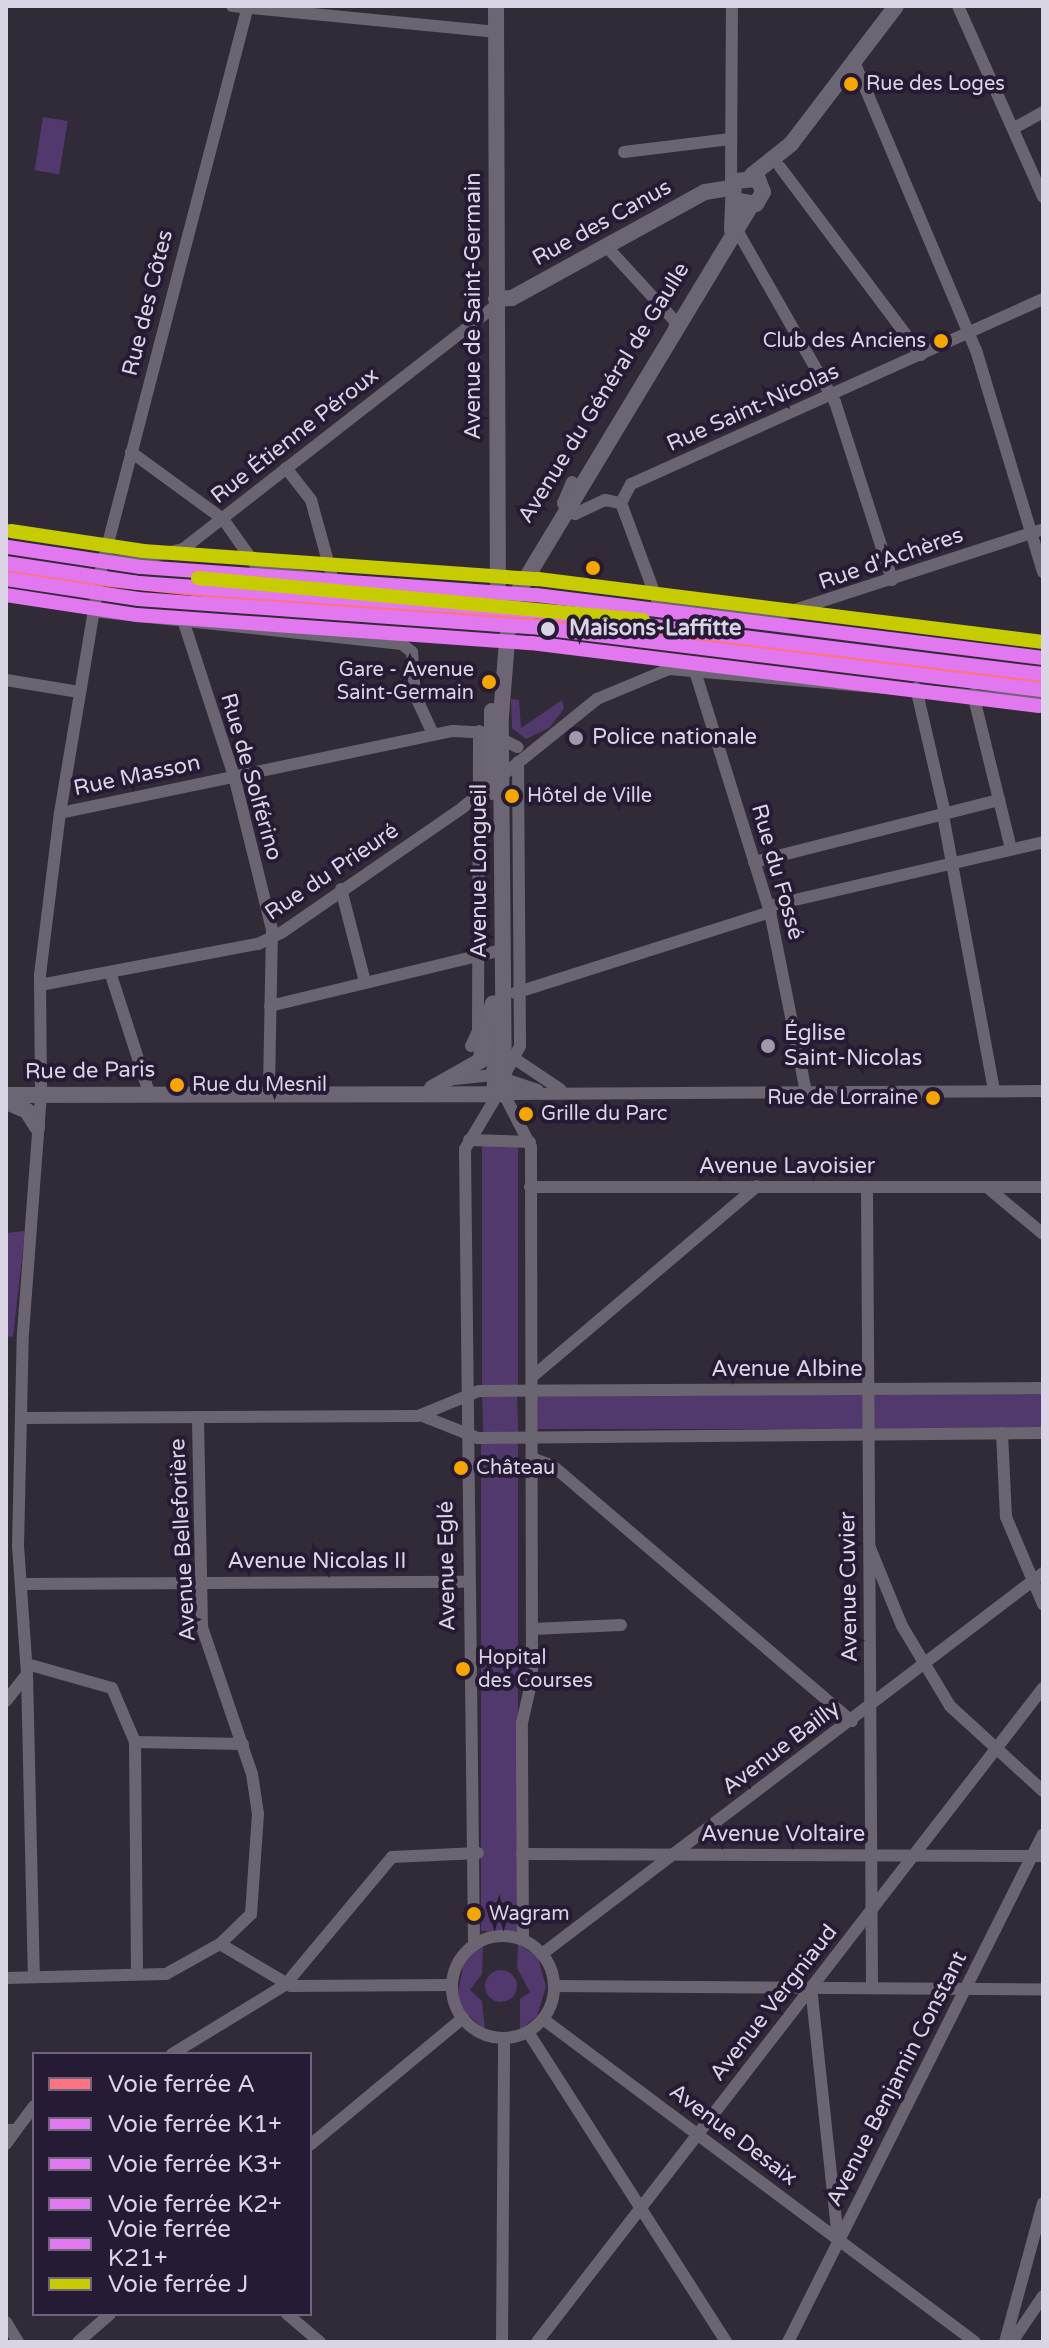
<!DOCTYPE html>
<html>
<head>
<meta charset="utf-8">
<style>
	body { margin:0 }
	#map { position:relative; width:1049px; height:2348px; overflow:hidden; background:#312b38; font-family:"Varela Round",sans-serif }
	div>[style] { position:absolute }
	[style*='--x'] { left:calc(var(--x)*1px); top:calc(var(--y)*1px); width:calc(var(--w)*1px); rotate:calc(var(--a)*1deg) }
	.green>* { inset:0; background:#51386d; transform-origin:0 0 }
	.round { border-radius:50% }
	.minor>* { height:12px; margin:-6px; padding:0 6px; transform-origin:6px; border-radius:6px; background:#6a6570 }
	.minor>.ring { margin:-6px; padding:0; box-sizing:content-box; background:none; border:12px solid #6a6570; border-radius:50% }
	.major>* { height:16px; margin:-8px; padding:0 8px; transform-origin:8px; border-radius:8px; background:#6c6674 }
	.rail-1>* { height:14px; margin:-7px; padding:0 7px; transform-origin:7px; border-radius:7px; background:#fc7482 }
	.rail-2>* { height:14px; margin:-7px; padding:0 7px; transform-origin:7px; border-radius:7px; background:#e278ef }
	.rail-3>* { height:14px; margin:-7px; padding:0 7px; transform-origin:7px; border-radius:7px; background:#e278ef }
	.rail-4>* { height:14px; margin:-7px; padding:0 7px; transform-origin:7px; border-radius:7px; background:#e278ef }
	.rail-5>* { height:14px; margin:-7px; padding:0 7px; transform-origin:7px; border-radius:7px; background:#e278ef }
	.rail-6>* { height:14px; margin:-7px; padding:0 7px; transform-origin:7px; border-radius:7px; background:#c6cc00 }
	.dots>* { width:22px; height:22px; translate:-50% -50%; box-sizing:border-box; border:4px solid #261b34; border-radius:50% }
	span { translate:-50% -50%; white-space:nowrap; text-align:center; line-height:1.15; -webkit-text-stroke:8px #261b34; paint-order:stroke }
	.bus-label { font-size:20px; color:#dad4e4 }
	.left { translate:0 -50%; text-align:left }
	.right { translate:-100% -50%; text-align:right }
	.street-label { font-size:22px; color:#dad4e4 }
	.stop-label { font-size:22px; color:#dad4e4; font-weight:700 }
	.poi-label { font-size:22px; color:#dad4e4 }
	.frame { position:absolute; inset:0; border:8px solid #dad4e4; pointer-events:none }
	.legend { position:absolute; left:32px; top:2052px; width:280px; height:264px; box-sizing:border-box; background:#261b34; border:2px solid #6e657a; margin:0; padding:10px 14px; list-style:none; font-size:24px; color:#dad4e4 }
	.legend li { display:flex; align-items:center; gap:16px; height:40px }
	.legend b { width:40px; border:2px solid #6e657a }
</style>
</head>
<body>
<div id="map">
	<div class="green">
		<div style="left:43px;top:117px;width:25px;height:54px;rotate:9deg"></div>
		<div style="clip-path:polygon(511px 699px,519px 700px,521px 728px,562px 700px,564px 709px,549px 728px,526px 739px,512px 728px)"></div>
		<div style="left:518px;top:1145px;width:240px;height:36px;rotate:90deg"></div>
		<div style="clip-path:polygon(25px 1231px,13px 1337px,6px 1336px,6px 1233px)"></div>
		<div style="left:1043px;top:1391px;width:38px;height:506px;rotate:90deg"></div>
		<div style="left:517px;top:1395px;width:37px;height:35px;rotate:88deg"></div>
		<div style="left:518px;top:1443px;width:488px;height:37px;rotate:90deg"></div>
		<div style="clip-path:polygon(483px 1944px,482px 1974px,470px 1990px,482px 2001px,485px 2030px,460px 2007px,458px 1993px,464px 1960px)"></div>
		<div style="clip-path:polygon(518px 1944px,538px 1957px,546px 1987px,537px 2016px,520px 2030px,520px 1999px,530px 1992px,517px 1968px)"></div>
		<div class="round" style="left:485px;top:1970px;width:32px;height:32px"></div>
	</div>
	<div class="minor">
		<div style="--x:232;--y:6;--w:264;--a:5.6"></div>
		<div style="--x:958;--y:6;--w:209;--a:66"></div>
		<div style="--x:855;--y:64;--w:311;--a:67.1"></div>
		<div style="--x:976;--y:350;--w:232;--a:73.2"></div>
		<div style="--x:1016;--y:127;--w:31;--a:-29"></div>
		<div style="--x:624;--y:152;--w:107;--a:-7"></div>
		<div style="--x:780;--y:167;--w:235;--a:53.1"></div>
		<div style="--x:731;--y:186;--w:180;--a:-89.7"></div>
		<div style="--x:738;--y:232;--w:196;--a:60.3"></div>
		<div style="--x:835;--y:402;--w:187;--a:72.2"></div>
		<div style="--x:606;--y:246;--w:103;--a:47.4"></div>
		<div style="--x:676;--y:322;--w:10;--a:107"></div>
		<div style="--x:1043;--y:299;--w:452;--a:155.8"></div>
		<div style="--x:631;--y:484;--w:21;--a:118"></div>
		<div style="--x:621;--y:503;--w:103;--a:69.6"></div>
		<div style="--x:657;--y:600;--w:120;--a:7.7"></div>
		<div style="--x:776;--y:616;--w:281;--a:-18"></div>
		<div style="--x:131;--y:452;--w:114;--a:36.1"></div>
		<div style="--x:223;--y:519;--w:64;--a:54.6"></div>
		<div style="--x:260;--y:571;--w:230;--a:6.8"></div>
		<div style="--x:488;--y:598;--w:14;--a:34"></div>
		<div style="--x:286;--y:468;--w:41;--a:52"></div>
		<div style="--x:311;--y:500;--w:83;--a:74.6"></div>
		<div style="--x:572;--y:482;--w:23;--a:113"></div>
		<div style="--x:563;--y:503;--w:16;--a:43"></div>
		<div style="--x:575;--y:514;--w:33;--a:-25"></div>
		<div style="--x:605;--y:500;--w:16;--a:11"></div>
		<div style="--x:104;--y:559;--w:23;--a:7"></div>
		<div style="--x:127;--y:562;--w:57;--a:-13.1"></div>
		<div style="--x:183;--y:549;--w:397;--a:-37.9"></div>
		<div style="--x:92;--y:611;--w:312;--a:6.1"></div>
		<div style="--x:402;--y:644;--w:13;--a:39"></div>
		<div style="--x:412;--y:652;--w:43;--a:86"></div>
		<div style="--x:415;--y:695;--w:43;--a:65.2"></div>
		<div style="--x:183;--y:620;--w:164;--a:71.9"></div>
		<div style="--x:234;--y:776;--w:159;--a:76.1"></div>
		<div style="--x:272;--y:930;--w:162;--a:91.1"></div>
		<div style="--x:694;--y:668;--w:256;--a:72.7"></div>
		<div style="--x:770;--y:912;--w:184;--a:78.7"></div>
		<div style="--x:6;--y:680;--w:74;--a:9.3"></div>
		<div style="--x:916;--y:688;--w:129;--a:77"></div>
		<div style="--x:973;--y:694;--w:160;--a:76.2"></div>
		<div style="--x:60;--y:813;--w:401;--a:-11.8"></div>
		<div style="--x:453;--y:731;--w:37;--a:3"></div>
		<div style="--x:490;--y:733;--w:31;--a:27"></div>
		<div style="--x:943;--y:815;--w:281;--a:79.5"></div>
		<div style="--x:754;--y:862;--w:253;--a:-14.2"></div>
		<div style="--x:341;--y:889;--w:96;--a:75.5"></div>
		<div style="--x:769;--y:906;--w:281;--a:-13.1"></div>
		<div style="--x:111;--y:975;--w:124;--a:72.1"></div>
		<div style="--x:40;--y:985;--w:222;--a:-10.7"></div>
		<div style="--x:258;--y:944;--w:25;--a:-26"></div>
		<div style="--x:281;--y:933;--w:220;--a:-34.6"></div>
		<div style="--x:462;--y:808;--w:174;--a:-38.9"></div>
		<div style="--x:597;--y:699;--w:78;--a:-22.6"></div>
		<div style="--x:669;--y:669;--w:375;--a:5"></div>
		<div style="--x:515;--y:993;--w:268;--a:-17.6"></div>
		<div style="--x:270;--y:1006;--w:239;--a:-13.6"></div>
		<div style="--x:471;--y:1046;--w:17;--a:-65"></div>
		<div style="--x:478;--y:1031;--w:300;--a:-89.8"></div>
		<div style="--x:512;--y:1057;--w:58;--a:33.7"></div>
		<div style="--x:503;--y:1078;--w:36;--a:-62"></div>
		<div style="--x:520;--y:1046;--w:284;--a:-90.4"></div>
		<div style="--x:455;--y:1079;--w:38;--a:-6"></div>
		<div style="--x:493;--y:1075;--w:47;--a:18.4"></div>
		<div style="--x:469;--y:1140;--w:61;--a:1.9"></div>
		<div style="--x:530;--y:1187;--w:513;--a:0"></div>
		<div style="--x:867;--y:1187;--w:799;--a:89.64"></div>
		<div style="--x:988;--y:1188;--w:72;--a:39.9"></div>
		<div style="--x:532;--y:1377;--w:295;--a:-40.3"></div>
		<div style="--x:425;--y:1417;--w:57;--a:21.6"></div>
		<div style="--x:478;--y:1438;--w:565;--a:-0.51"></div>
		<div style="--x:23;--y:1418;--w:395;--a:-0.3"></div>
		<div style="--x:418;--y:1416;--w:66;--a:-22.3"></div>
		<div style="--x:479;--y:1391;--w:564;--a:-0.3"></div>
		<div style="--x:1002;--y:1433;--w:84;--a:87.3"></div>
		<div style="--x:1006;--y:1517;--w:95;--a:67"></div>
		<div style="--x:532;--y:1458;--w:22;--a:21"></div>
		<div style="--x:553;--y:1466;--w:393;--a:40.5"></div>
		<div style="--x:870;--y:1548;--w:84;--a:67.7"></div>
		<div style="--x:902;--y:1626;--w:93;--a:59"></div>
		<div style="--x:950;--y:1706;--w:126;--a:42.4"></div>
		<div style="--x:23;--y:1584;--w:444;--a:-0.3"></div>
		<div style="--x:532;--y:1629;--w:89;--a:-2.6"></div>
		<div style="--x:27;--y:1664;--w:88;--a:15.8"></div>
		<div style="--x:112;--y:1688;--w:59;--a:66.9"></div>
		<div style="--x:135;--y:1742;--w:232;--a:89.5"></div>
		<div style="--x:27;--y:1674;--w:303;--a:88.7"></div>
		<div style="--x:6;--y:1701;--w:34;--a:-52"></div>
		<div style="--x:27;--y:1674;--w:128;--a:-94"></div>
		<div style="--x:18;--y:1546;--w:213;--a:-88.7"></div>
		<div style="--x:23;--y:1333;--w:241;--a:-85.7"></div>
		<div style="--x:41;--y:1093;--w:118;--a:-90.5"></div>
		<div style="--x:40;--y:975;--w:163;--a:-83"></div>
		<div style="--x:60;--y:813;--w:242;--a:-80.5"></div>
		<div style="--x:100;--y:574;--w:587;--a:-75.4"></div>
		<div style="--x:135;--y:1742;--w:108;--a:1.1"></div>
		<div style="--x:522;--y:1854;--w:521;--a:0.22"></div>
		<div class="ring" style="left:452px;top:1936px;width:90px;height:90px"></div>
		<div style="--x:523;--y:1940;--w:217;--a:-90.3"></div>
		<div style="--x:522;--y:1723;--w:45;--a:-77.2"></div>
		<div style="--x:532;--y:1679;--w:532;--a:-90.11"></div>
		<div style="--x:531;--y:1147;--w:59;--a:-117"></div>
		<div style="--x:504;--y:1094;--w:539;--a:-0.32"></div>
		<div style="--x:474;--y:1943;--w:794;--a:-90.65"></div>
		<div style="--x:465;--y:1149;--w:55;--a:-59.2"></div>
		<div style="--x:493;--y:1102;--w:75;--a:-90.8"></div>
		<div style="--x:220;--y:1944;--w:82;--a:30.6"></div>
		<div style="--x:291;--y:1986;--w:160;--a:-0.4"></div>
		<div style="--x:542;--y:1954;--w:629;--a:-37.25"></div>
		<div style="--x:6;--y:1978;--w:160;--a:-1.4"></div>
		<div style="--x:166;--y:1974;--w:62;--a:-29.1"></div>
		<div style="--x:220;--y:1944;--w:43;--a:-44.1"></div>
		<div style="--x:251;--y:1914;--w:100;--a:-86"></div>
		<div style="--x:258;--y:1814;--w:40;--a:-98.5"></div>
		<div style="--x:252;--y:1774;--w:155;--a:-108.8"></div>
		<div style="--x:202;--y:1627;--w:210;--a:-91.1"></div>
		<div style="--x:554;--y:1986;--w:489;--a:0.4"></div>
		<div style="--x:811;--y:1987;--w:252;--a:83.9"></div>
		<div style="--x:543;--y:2019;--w:539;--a:36.78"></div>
		<div style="--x:528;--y:2032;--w:368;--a:57.4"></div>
		<div style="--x:172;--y:2054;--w:132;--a:-31.4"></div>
		<div style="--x:285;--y:1985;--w:167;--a:-50.1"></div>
		<div style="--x:392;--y:1857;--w:86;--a:-2.7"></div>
		<div style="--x:6;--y:2130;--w:10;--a:0"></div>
		<div style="--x:16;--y:2130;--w:30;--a:-53"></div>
		<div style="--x:6;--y:2144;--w:17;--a:-54"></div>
		<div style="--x:310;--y:2145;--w:199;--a:-39.7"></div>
		<div style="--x:287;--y:2314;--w:43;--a:40.3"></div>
		<div style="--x:6;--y:2322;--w:23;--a:59"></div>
		<div style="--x:78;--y:2342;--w:43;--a:-41.2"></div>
		<div style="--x:502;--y:2342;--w:304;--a:-89.6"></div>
		<div style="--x:537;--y:2342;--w:827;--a:-52.27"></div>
		<div style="--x:788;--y:2342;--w:568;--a:-63.34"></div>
		<div style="--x:1005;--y:2342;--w:144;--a:-74.7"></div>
		<div style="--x:1012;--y:2342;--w:55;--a:-56"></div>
	</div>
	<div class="major">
		<div style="--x:496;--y:6;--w:618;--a:89.81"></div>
		<div style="--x:752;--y:175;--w:50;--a:-38.5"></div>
		<div style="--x:791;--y:144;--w:173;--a:-52.7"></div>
		<div style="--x:732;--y:230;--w:49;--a:-87.7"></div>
		<div style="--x:734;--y:181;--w:24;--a:-5"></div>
		<div style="--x:758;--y:179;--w:14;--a:69"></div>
		<div style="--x:763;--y:192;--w:14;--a:120"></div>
		<div style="--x:756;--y:204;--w:22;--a:-170"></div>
		<div style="--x:496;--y:299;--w:16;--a:-4"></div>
		<div style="--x:512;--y:298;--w:220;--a:-28.8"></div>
		<div style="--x:705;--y:192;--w:26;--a:-9"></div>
		<div style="--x:492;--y:711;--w:81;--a:90"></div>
		<div style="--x:432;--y:1088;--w:55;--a:-29.4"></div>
		<div style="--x:480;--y:1061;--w:59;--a:-77.4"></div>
		<div style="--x:6;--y:1095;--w:498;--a:-0.1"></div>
		<div style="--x:504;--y:1094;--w:378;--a:-90.5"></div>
		<div style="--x:501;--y:716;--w:111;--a:-85.4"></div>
		<div style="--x:510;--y:605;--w:465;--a:-58.9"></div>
		<div style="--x:6;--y:1102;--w:23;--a:23"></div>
		<div style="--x:27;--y:1111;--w:19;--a:58"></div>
	</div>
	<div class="rail-1">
		<div style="--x:6;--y:569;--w:1043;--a:6.06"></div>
	</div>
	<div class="rail-2">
		<div style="--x:6;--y:563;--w:134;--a:8.6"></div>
		<div style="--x:139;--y:583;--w:396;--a:4.1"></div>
		<div style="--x:534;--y:611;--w:513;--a:7.06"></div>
	</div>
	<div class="rail-3">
		<div style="--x:6;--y:579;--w:134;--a:8.6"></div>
		<div style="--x:138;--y:599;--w:395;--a:4.1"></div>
		<div style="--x:532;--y:627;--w:513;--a:7.06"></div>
	</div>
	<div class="rail-4">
		<div style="--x:8;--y:547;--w:134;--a:8.6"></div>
		<div style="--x:141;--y:567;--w:396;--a:4.1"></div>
		<div style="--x:536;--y:595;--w:511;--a:7.08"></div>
	</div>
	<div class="rail-5">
		<div style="--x:6;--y:595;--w:133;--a:8.7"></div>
		<div style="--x:137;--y:615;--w:395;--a:4.1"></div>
		<div style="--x:531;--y:643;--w:512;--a:7.07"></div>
	</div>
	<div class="rail-6">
		<div style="--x:11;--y:531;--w:134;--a:8.6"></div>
		<div style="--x:143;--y:551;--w:396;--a:4.1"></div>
		<div style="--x:538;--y:579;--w:509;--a:7.11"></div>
		<div style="--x:198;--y:578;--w:447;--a:5.4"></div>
	</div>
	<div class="dots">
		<div style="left:851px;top:84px;background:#f7a600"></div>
		<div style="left:941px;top:341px;background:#f7a600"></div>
		<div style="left:593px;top:568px;background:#f7a600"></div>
		<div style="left:548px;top:629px;background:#dad4e4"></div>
		<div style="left:489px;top:682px;background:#f7a600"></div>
		<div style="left:576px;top:738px;background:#9f99a8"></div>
		<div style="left:512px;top:796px;background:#f7a600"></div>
		<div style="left:768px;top:1046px;background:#9f99a8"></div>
		<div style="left:177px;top:1085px;background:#f7a600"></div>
		<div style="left:933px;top:1098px;background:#f7a600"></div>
		<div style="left:526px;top:1114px;background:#f7a600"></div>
		<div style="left:461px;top:1468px;background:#f7a600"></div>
		<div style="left:463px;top:1669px;background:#f7a600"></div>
		<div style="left:474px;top:1914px;background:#f7a600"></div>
	</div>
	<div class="bus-label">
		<span class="left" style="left:866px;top:84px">Rue des Loges</span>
		<span class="right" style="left:926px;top:341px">Club des Anciens</span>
		<span class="right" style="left:474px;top:682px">Gare - Avenue<br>Saint-Germain</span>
		<span class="left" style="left:527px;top:796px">Hôtel de Ville</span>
		<span class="left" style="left:192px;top:1085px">Rue du Mesnil</span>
		<span class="right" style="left:918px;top:1098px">Rue de Lorraine</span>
		<span class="left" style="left:541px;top:1114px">Grille du Parc</span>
		<span class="left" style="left:476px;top:1468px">Château</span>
		<span class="left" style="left:478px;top:1670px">Hopital<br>des Courses</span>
		<span class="left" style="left:489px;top:1914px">Wagram</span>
	</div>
	<div class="street-label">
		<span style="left:602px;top:223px;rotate:-29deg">Rue des Canus</span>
		<span style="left:148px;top:303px;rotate:-76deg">Rue des Côtes</span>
		<span style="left:474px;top:306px;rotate:-90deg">Avenue de Saint-Germain</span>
		<span style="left:604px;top:393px;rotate:-58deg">Avenue du Général de Gaulle</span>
		<span style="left:753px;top:408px;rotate:-24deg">Rue Saint-Nicolas</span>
		<span style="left:295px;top:436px;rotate:-38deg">Rue Étienne Péroux</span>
		<span style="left:891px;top:559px;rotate:-19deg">Rue d'Achères</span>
		<span style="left:137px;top:776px;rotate:-12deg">Rue Masson</span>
		<span style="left:251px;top:777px;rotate:74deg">Rue de Solférino</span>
		<span style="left:480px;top:871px;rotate:-90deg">Avenue Longueil</span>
		<span style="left:332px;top:872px;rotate:-34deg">Rue du Prieuré</span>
		<span style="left:777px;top:872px;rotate:74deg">Rue du Fossé</span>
		<span style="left:90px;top:1071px;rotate:-1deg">Rue de Paris</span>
		<span style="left:787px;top:1167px">Avenue Lavoisier</span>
		<span style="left:787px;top:1370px">Avenue Albine</span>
		<span style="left:183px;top:1540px;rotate:-93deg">Avenue Belleforière</span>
		<span style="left:317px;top:1562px">Avenue Nicolas II</span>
		<span style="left:447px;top:1566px;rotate:-91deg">Avenue Eglé</span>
		<span style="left:849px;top:1587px;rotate:-91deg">Avenue Cuvier</span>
		<span style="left:781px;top:1748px;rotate:-37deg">Avenue Bailly</span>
		<span style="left:783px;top:1835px">Avenue Voltaire</span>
		<span style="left:774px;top:2003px;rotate:-52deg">Avenue Vergniaud</span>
		<span style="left:897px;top:2079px;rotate:-63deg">Avenue Benjamin Constant</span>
		<span style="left:733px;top:2135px;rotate:37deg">Avenue Desaix</span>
	</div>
	<div class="stop-label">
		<span class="left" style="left:569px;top:629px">Maisons-Laffitte</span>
	</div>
	<div class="poi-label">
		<span class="left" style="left:592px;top:738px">Police nationale</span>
		<span class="left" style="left:784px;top:1046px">Église<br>Saint-Nicolas</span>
	</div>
	<div class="frame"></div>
	<ul class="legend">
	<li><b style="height:10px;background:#fc7482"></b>Voie ferrée A</li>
	<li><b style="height:10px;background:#e278ef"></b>Voie ferrée K1+</li>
	<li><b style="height:10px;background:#e278ef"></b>Voie ferrée K3+</li>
	<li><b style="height:10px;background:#e278ef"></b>Voie ferrée K2+</li>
	<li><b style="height:10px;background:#e278ef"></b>Voie ferrée K21+</li>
	<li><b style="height:10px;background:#c6cc00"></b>Voie ferrée J</li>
	</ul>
</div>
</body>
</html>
